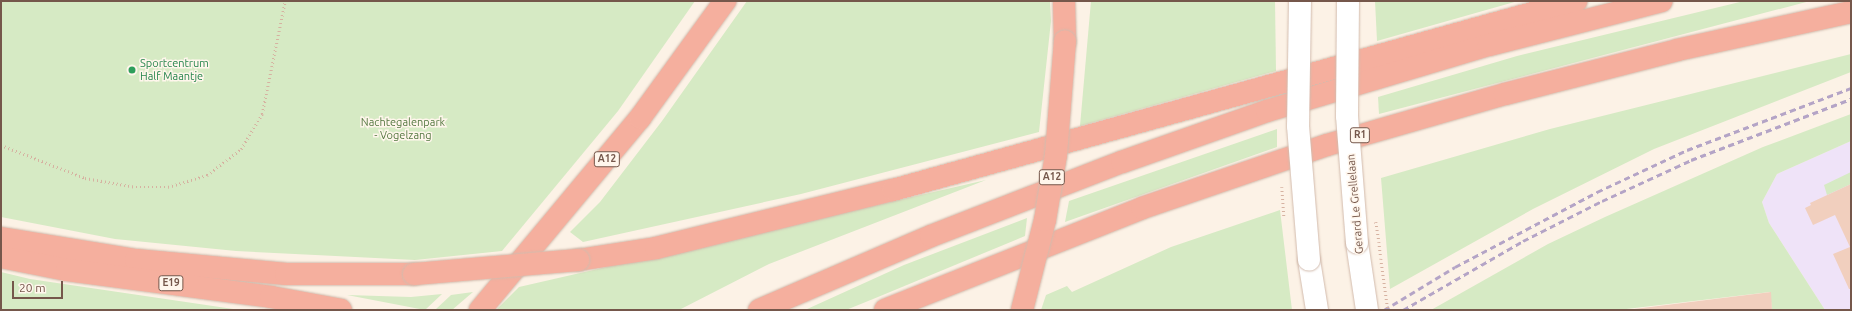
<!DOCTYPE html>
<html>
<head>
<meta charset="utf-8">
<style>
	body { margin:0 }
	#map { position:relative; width:1852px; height:311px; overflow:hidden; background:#fcf2e6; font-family:Ubuntu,sans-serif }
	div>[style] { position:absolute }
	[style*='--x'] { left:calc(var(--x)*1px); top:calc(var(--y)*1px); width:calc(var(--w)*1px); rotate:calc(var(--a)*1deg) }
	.education>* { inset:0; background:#efe3f8 }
	.green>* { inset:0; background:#d6eac4 }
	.building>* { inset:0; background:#f1cfbe }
	.path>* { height:2.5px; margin-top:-1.25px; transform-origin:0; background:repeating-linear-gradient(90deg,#d6b2a1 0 1px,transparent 0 4px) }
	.roads { filter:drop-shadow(0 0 1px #d2bbad) drop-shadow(0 0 1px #d2bbad) }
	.secondary>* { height:22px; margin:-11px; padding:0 11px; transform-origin:11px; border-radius:11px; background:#fff }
	.highway>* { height:22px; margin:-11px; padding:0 11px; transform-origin:11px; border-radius:11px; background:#f5af9e }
	.rail>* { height:3px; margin-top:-1.5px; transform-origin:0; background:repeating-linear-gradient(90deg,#b4a4c6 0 6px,transparent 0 10px) }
	.path-bridge>* { height:2.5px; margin-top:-1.25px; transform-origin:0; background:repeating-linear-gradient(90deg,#d6b2a1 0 1px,transparent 0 4px) }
	.bridges { filter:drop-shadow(0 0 1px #d2bbad) drop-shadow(0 0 1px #d2bbad) }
	.secondary-bridge>* { height:22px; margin:-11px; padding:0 11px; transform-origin:11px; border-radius:11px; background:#fff }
	.highway-bridge>* { height:22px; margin:-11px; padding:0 11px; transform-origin:11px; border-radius:11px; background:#f5af9e }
	.dots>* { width:11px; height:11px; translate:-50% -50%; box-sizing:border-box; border:2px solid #fff6ec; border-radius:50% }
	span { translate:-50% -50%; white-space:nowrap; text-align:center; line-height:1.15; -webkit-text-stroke:3px #fff6ec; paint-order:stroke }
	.shield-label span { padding:1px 3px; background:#fff6ec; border:1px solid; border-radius:3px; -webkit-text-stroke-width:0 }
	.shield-label { font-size:10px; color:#75574b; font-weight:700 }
	.leisure-label { font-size:11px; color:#27864d }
	.left { translate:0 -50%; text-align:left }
	.park-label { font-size:11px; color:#577a43 }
	.street-label { font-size:11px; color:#75574b }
	.frame { position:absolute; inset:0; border:2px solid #75574b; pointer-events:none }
	.scale { position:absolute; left:12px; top:281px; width:51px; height:18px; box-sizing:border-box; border:2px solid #75574b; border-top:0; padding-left:5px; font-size:12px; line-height:14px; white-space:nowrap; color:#75574b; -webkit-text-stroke:3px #fff6ec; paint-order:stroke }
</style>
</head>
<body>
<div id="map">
	<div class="education">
		<div style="clip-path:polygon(1851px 141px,1851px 310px,1825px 310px,1769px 223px,1762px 202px,1777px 174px)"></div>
	</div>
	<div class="green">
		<div style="clip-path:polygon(1px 1px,695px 1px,618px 111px,502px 251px,415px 260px,236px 251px,115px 239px,1px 217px)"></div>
		<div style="clip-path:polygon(747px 1px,1050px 1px,1051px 21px,1039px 132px,801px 194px,583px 242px,570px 232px,600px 202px,662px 121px)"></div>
		<div style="clip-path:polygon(1091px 1px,1275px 1px,1276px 71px,1080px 126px)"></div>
		<div style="clip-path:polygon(1375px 1px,1518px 1px,1377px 41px)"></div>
		<div style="clip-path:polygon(1744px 1px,1810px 1px,1379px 114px,1378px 97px,1517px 56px)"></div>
		<div style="clip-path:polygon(1851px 54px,1851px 72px,1654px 149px,1533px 209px,1390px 289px,1381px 178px,1550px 129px)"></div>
		<div style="clip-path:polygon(1851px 114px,1851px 141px,1777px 174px,1762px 202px,1769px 223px,1825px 310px,1772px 310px,1770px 292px,1618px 310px,1431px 310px,1548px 244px,1605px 217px,1763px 147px)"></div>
		<div style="clip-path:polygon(1277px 129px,1277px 147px,1065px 222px,1069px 201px)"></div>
		<div style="clip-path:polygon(1851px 172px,1851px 184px,1827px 195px,1824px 185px)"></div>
		<div style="clip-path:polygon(986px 180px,769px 264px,679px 310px,496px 310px,519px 287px)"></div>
		<div style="clip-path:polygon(1280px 210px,1292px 310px,1041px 310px,1046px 295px,1067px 286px,1072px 292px,1171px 247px)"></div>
		<div style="clip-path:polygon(1027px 218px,1025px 236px,878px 297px,846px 310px,805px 310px,904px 265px)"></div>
		<div style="clip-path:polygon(1px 272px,30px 279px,240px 310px,1px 310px)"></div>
		<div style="clip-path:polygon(473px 292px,452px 310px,435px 310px,451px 295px)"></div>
		<div style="clip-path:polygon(442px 294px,425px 310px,347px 295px,411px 297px)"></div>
	</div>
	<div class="building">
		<div style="clip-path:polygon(1851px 184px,1851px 289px,1849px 289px,1833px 254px,1850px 247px,1835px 215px,1813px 225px,1805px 208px,1811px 205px,1810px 203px)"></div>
		<div style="clip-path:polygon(1771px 292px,1772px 310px,1634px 310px,1634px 309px)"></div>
	</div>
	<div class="path">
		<div style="--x:1;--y:145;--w:90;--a:21.4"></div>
		<div style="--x:85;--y:178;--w:52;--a:10"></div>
		<div style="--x:136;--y:187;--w:32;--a:0"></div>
		<div style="--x:168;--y:187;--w:41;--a:-17.1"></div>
		<div style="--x:207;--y:175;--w:43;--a:-37.4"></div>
		<div style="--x:241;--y:149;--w:41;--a:-59"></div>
		<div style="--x:262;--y:114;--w:115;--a:-78.5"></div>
		<div style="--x:1379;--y:242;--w:16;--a:83"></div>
	</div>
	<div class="roads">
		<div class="secondary">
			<div style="--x:1357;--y:243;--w:68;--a:81.5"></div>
			<div style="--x:1309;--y:260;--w:51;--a:80.9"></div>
		</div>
		<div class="highway">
			<div style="--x:1064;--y:1;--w:40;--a:88.6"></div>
			<div style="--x:1;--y:238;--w:137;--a:9.3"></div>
			<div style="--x:136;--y:260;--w:151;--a:5.3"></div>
			<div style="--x:286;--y:274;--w:128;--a:0"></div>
			<div style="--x:1;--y:257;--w:67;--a:11.1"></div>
			<div style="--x:67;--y:270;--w:206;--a:7.5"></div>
			<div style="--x:271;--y:297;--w:71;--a:10.5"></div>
			<div style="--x:578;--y:260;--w:79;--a:-8.7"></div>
			<div style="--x:656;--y:248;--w:244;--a:-13.8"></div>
			<div style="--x:893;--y:190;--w:709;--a:-15.47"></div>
			<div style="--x:480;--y:310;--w:250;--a:-50.2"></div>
			<div style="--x:640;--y:118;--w:145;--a:-54"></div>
			<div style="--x:759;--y:310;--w:187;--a:-23.3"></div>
			<div style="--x:931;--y:236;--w:205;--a:-21.2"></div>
			<div style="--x:1122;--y:162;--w:154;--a:-19.4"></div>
			<div style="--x:1267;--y:111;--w:232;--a:-16.6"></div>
			<div style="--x:1489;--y:45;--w:178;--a:-14.3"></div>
			<div style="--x:885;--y:310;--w:277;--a:-21.6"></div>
			<div style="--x:1142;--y:208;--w:195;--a:-18.8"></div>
			<div style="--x:1327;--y:145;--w:185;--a:-16"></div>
			<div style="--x:1505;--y:94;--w:178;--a:-14.3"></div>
			<div style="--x:1677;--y:50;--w:178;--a:-12.3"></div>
		</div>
	</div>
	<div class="rail">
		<div style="--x:1384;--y:310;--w:83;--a:-31.2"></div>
		<div style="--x:1455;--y:267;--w:161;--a:-27.8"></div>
		<div style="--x:1597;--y:192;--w:99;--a:-25"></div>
		<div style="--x:1687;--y:150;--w:175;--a:-20.7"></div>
		<div style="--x:1403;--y:310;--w:138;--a:-29.9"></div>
		<div style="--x:1523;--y:241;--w:89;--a:-26.9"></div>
		<div style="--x:1602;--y:201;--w:98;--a:-24.7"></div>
		<div style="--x:1691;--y:160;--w:171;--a:-20.9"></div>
	</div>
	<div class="path-bridge">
		<div style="--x:1282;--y:187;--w:31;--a:86"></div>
		<div style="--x:1376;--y:222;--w:20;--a:81"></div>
		<div style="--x:1381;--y:259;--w:51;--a:82.2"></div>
	</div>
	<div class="bridges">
		<div class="secondary-bridge">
			<div style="--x:1300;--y:1;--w:125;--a:90.9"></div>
			<div style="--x:1298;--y:126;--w:134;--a:85.3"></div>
			<div style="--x:1348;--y:1;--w:115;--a:90.5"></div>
			<div style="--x:1347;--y:116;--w:127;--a:85.5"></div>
		</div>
		<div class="highway-bridge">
			<div style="--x:414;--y:274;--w:165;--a:-4.9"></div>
			<div style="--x:1022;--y:310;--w:93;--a:-75.7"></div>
			<div style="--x:1045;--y:220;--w:66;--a:-80.4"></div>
			<div style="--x:1056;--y:155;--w:114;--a:-85.5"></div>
		</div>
	</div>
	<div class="dots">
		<div style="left:132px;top:70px;background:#2e9e5b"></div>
	</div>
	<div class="shield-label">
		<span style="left:1360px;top:135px">R1</span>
		<span style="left:607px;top:159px">A12</span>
		<span style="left:1052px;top:177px">A12</span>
		<span style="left:171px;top:283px">E19</span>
	</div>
	<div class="leisure-label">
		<span class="left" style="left:140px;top:70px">Sportcentrum<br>Half Maantje</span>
	</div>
	<div class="park-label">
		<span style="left:403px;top:129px">Nachtegalenpark<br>- Vogelzang</span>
	</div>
	<div class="street-label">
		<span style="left:1355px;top:204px;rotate:-95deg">Gerard Le Grellelaan</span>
	</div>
	<div class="frame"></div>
	<div class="scale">20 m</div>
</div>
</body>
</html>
